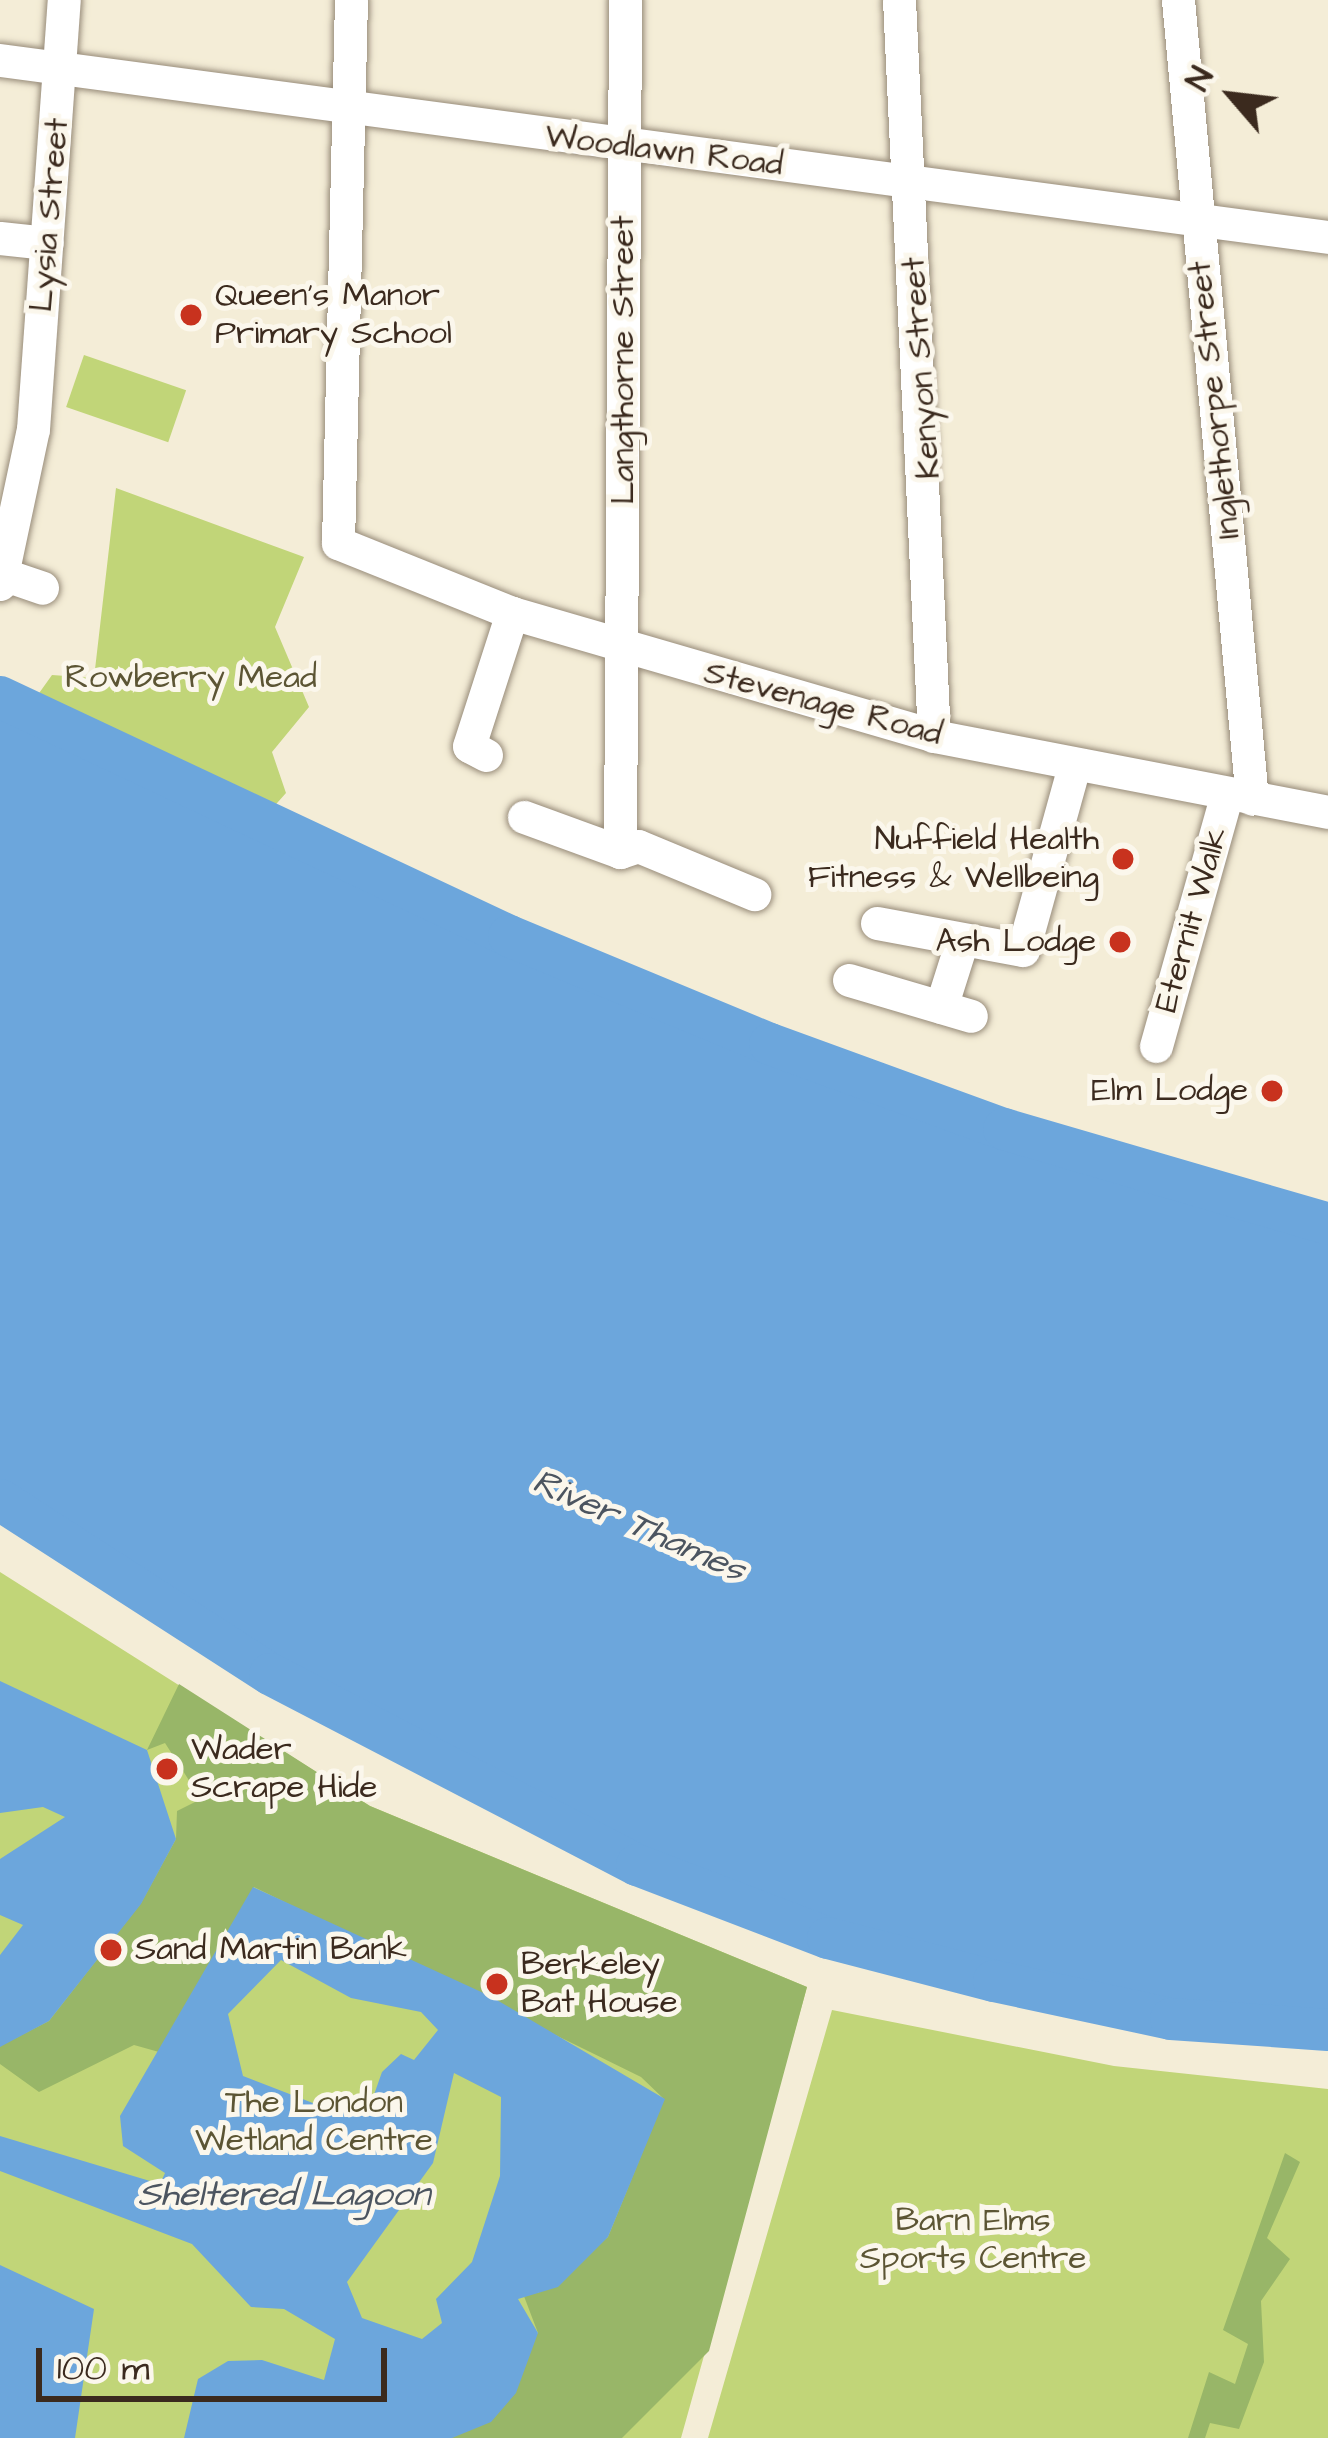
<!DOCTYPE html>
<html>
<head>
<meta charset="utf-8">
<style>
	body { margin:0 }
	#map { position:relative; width:1328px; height:2438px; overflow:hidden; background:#f4edd7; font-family:"Architects Daughter",sans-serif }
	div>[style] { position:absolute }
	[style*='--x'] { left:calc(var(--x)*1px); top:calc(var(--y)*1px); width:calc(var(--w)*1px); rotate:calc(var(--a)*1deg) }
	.green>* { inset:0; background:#c1d578; transform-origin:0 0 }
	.forest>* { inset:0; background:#98b668 }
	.water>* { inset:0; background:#6ca6dc }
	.river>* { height:42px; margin:-21px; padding:0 21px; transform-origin:21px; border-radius:21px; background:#6ca6dc }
	.roads { filter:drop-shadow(0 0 3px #988c7a) drop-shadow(0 0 3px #988c7a) }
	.minor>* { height:33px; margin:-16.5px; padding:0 16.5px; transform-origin:16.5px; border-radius:16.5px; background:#fff }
	.dots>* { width:33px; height:33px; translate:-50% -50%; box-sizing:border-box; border:6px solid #fbf7ec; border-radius:50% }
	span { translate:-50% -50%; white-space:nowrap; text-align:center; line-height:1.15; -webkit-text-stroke:10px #fbf7ec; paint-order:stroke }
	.street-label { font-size:33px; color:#3b2a1e }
	.poi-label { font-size:33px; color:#3b2a1e }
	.left { translate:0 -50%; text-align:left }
	.right { translate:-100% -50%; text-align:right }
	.park-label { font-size:33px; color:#5c5534 }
	.water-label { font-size:36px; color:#4c5560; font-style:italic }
	.north { position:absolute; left:1172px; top:36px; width:120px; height:120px; -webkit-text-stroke:9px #fbf7ec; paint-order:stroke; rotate:298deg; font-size:33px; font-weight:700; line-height:48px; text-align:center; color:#3b2a1e }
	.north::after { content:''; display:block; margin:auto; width:42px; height:54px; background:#3b2a1e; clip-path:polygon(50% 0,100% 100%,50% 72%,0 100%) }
	.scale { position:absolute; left:36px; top:2348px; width:351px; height:54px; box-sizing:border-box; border:6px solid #3b2a1e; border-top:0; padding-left:15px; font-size:36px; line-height:42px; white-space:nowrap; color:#3b2a1e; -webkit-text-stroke:9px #fbf7ec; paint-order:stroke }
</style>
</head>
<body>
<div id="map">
	<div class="green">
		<div style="left:84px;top:355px;width:108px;height:55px;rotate:19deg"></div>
		<div style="clip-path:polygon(116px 488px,304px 557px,275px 627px,309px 707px,272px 752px,286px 793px,261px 821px,27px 710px,52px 675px,94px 678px)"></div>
		<div style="clip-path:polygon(0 1572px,370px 1806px,807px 1987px,681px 2438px,0 2438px)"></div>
		<div style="clip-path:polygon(832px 2010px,1114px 2066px,1328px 2089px,1328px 2438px,708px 2438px)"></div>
	</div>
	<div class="forest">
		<div style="clip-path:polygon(179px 1684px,370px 1806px,807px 1987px,709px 2351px,622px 2438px,451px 2438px,538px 2333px,522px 2291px,538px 2293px,608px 2237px,664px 2099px,641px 2077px,254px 1887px,159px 2052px,134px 2045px,39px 2092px,0 2064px,0 2046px,49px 2021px,141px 1903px,176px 1839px,177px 1811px,201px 1799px,165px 1743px,147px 1750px)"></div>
		<div style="clip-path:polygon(1285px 2153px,1300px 2162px,1267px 2238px,1290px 2259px,1261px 2301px,1264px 2362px,1239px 2429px,1210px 2423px,1205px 2438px,1188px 2438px,1209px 2372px,1235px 2384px,1248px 2344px,1223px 2330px)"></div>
	</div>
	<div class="water">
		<div style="clip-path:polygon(0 697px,509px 936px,770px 1044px,1004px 1129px,1328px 1224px,1328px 2030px,1171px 2019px,994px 1981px,828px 1938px,637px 1865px,270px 1674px,0 1500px)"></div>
		<div style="clip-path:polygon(0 1681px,147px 1750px,176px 1839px,141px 1904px,49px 2021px,0 2047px,0 1955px,23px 1925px,0 1915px,0 1859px,65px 1817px,43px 1807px,0 1813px)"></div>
		<div style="clip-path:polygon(evenodd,253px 1887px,490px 1996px,665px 2099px,608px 2237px,558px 2287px,518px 2299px,538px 2333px,516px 2393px,491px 2422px,452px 2438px,184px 2438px,198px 2379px,228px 2361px,262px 2360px,324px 2380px,335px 2339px,284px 2309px,251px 2307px,192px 2244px,0 2171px,0 2136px,160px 2184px,165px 2173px,123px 2146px,120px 2116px,253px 1887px,281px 1960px,351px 1998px,421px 2012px,438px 2030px,414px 2060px,401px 2054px,382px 2072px,370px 2106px,318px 2105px,243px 2076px,228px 2014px,281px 1960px,253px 1887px,454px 2073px,501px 2097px,500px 2176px,472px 2262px,436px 2299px,442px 2323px,422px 2339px,362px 2318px,347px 2282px,433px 2163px,454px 2073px)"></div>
		<div style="clip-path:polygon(0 2265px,94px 2309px,75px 2438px,0 2438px)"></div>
	</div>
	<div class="river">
		<div style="--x:0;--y:697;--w:562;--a:25.15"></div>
		<div style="--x:509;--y:936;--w:282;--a:22.5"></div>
		<div style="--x:770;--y:1044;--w:249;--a:20"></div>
		<div style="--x:1004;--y:1129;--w:338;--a:16.3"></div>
		<div style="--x:0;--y:1500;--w:321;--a:32.8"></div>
		<div style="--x:270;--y:1674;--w:414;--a:27.5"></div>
		<div style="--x:637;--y:1865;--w:204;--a:20.9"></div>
		<div style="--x:828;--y:1938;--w:171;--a:14.5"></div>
		<div style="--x:994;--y:1981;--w:181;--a:12.1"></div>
		<div style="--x:1171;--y:2019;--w:157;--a:4"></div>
	</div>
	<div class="roads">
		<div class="minor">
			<div style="--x:351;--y:0;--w:543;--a:91.37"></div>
			<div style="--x:338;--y:543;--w:188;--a:21.9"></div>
			<div style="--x:512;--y:613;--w:440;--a:16.2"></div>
			<div style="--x:934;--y:736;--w:401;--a:10.9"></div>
			<div style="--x:899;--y:0;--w:737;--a:87.28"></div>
			<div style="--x:1178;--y:0;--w:802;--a:84.71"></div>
			<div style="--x:0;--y:60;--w:1340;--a:7.59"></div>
			<div style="--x:0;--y:238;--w:47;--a:6.1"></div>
			<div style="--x:8;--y:576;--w:36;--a:19"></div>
			<div style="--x:0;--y:584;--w:158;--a:-78"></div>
			<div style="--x:33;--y:429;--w:430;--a:-85.9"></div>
			<div style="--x:486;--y:755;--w:19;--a:-152"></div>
			<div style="--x:469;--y:746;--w:140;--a:-72.1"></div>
			<div style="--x:524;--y:817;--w:102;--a:20"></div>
			<div style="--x:620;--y:852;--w:852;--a:-89.66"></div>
			<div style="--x:620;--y:852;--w:19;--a:-18"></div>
			<div style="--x:638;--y:846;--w:126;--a:22.5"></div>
			<div style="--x:877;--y:923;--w:148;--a:10.5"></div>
			<div style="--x:1023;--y:950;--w:191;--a:-74.5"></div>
			<div style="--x:849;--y:980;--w:127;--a:16.4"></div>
			<div style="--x:941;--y:1007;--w:66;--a:-72.4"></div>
			<div style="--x:1156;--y:1046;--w:262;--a:-74.3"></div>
		</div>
	</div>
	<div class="dots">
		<div style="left:191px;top:315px;background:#c8321e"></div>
		<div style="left:1123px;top:859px;background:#c8321e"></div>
		<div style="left:1120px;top:942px;background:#c8321e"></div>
		<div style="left:1272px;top:1091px;background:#c8321e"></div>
		<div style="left:167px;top:1769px;background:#c8321e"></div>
		<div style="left:111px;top:1950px;background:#c8321e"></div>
		<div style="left:497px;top:1984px;background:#c8321e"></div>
	</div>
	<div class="street-label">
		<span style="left:664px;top:151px;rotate:7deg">Woodlawn Road</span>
		<span style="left:50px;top:215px;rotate:-85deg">Lysia Street</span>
		<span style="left:624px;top:360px;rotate:-90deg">Langthorne Street</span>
		<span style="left:922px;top:368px;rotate:-94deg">Kenyon Street</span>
		<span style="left:1215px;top:400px;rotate:-96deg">Inglethorpe Street</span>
		<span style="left:823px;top:704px;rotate:15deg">Stevenage Road</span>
		<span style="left:1192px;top:920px;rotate:-74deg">Eternit Walk</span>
	</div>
	<div class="poi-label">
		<span class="left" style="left:215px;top:315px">Queen's Manor<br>Primary School</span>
		<span class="right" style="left:1099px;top:859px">Nuffield Health<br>Fitness &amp; Wellbeing</span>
		<span class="right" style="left:1096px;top:942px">Ash Lodge</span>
		<span class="right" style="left:1248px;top:1091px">Elm Lodge</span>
		<span class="left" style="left:191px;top:1769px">Wader<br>Scrape Hide</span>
		<span class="left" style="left:135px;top:1950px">Sand Martin Bank</span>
		<span class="left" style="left:521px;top:1984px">Berkeley<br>Bat House</span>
	</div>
	<div class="park-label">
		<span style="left:191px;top:678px">Rowberry Mead</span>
		<span style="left:314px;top:2122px">The London<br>Wetland Centre</span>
		<span style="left:973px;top:2240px">Barn Elms<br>Sports Centre</span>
	</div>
	<div class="water-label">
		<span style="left:639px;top:1526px;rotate:24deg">River Thames</span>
		<span style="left:284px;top:2195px">Sheltered Lagoon</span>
	</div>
	<div class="north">N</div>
	<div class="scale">100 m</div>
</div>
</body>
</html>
